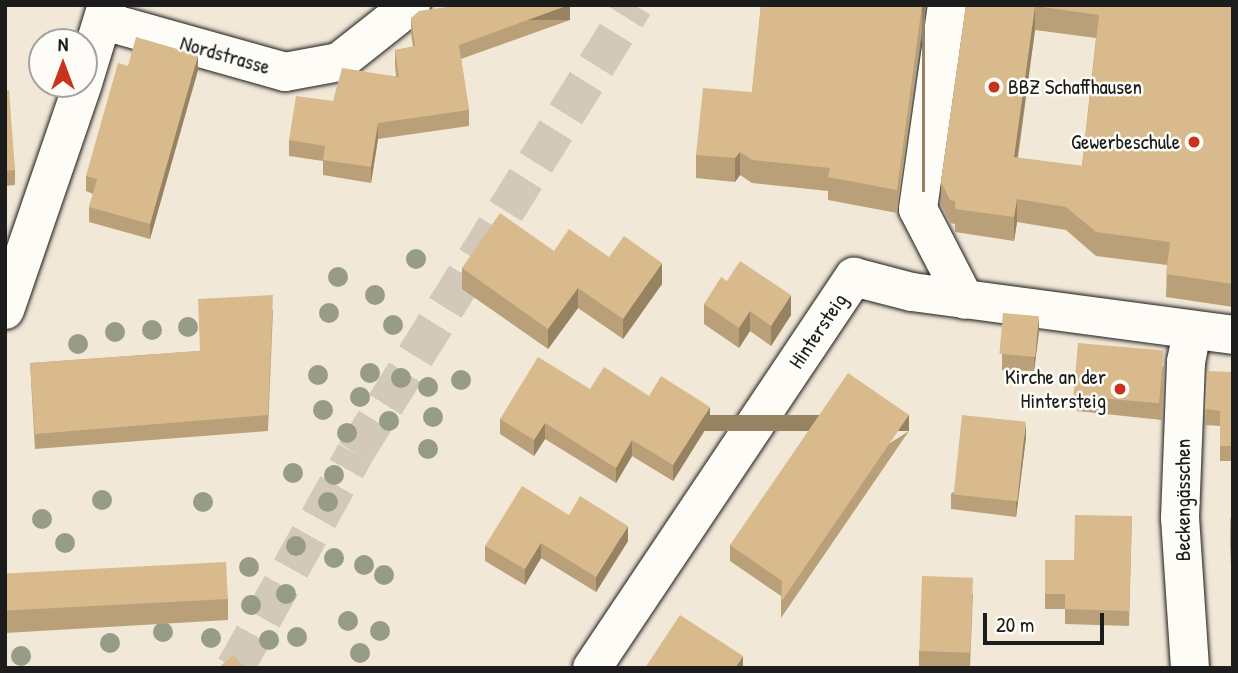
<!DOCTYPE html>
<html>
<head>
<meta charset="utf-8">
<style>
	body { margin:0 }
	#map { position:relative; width:1238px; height:673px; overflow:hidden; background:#f2e8d7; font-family:"Patrick Hand",sans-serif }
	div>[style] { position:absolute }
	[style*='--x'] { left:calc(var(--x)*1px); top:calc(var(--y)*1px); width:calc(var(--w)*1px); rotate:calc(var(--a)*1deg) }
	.highway-tunnel>* { height:38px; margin-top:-19px; transform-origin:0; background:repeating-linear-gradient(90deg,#d2c9bb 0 38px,transparent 0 57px) }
	.roads { filter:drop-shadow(0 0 2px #1c1c1c) drop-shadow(0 0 2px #1c1c1c) }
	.minor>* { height:38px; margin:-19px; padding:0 19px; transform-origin:19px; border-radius:19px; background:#fdfcf7 }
	.trees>* { width:20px; height:20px; margin:-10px; border-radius:50%; background:#979c88 }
	.wall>* { inset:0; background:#baa078 }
	.shaded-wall>* { inset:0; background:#978262; transform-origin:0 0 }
	.building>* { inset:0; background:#d8ba8c; transform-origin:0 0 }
	.dots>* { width:19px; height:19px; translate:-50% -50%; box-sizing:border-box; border:4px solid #fdfcf7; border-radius:50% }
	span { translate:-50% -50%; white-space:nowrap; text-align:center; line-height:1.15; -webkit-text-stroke:5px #fdfcf7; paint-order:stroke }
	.street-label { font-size:21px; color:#1c1c1c }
	.poi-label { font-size:21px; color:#1c1c1c }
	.left { translate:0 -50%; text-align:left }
	.right { translate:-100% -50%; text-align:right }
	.frame { position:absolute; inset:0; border:7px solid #1c1c1c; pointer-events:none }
	.north { position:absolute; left:28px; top:28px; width:70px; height:70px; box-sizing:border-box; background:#fdfcf7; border:2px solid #a3a29f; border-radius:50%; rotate:0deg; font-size:19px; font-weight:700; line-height:28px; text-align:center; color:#1c1c1c }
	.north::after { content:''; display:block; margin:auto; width:24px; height:32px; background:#c8321e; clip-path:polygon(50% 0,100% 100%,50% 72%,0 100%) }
	.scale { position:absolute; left:983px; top:613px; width:121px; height:32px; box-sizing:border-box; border:4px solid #1c1c1c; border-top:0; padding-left:9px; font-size:21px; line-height:24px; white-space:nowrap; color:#1c1c1c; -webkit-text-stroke:5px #fdfcf7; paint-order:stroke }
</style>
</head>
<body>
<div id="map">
	<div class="highway-tunnel">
		<div style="--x:235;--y:668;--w:246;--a:-60.8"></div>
		<div style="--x:355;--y:453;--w:528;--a:-58.09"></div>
	</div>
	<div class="roads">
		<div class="minor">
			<div style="--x:947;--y:5;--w:206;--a:98.1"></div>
			<div style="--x:918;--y:209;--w:102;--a:62.7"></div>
			<div style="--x:104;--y:21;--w:188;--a:15.7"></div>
			<div style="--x:285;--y:72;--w:55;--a:-10.5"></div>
			<div style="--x:339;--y:62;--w:92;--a:-38.4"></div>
			<div style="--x:84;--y:80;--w:78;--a:-73"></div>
			<div style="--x:5;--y:310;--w:239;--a:-71"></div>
			<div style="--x:592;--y:668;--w:471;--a:-56.2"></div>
			<div style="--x:854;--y:277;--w:60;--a:14.5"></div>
			<div style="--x:912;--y:292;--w:324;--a:7.6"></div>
			<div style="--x:1190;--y:668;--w:150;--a:-93.8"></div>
			<div style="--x:1180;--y:518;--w:156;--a:-87.8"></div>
			<div style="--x:1186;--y:362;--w:31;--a:-79"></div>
		</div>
	</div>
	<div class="trees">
		<div style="left:416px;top:259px"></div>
		<div style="left:338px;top:277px"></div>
		<div style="left:375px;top:295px"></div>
		<div style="left:329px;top:313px"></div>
		<div style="left:393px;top:325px"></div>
		<div style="left:188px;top:327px"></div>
		<div style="left:152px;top:330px"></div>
		<div style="left:115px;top:332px"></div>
		<div style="left:78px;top:344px"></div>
		<div style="left:370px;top:373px"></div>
		<div style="left:318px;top:375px"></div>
		<div style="left:401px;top:378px"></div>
		<div style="left:461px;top:380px"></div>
		<div style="left:428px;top:387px"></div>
		<div style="left:360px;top:397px"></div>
		<div style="left:323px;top:410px"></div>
		<div style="left:433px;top:417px"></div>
		<div style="left:389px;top:421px"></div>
		<div style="left:347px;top:433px"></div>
		<div style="left:428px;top:449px"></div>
		<div style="left:293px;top:473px"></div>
		<div style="left:334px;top:475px"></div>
		<div style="left:102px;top:500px"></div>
		<div style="left:203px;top:502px"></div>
		<div style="left:328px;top:502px"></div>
		<div style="left:42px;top:519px"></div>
		<div style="left:65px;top:543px"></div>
		<div style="left:296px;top:546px"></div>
		<div style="left:334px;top:558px"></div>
		<div style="left:364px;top:565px"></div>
		<div style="left:249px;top:567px"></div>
		<div style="left:384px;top:575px"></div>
		<div style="left:286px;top:594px"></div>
		<div style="left:251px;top:605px"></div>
		<div style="left:348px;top:621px"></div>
		<div style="left:380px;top:631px"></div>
		<div style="left:163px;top:632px"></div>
		<div style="left:297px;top:637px"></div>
		<div style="left:211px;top:638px"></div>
		<div style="left:269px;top:640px"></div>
		<div style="left:110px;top:643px"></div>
		<div style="left:360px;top:653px"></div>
		<div style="left:21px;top:656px"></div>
	</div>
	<div class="wall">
		<div style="clip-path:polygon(761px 5px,925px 5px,897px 213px,828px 200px,828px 191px,752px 183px,740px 175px,735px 182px,696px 178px,696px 155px,752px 92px)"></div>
		<div style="clip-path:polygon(evenodd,966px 5px,1233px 5px,1233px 307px,1166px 297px,1167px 265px,1096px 256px,1066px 230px,1017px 222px,1014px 241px,955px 232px,955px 224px,950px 223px,941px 205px,941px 182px,966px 5px,1035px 30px,1096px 38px,1082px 166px,1018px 158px,1035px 30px)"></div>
		<div style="clip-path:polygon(411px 18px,570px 20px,461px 59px,469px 110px,469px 126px,378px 139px,371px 183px,323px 175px,323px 161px,289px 156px,289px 140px,333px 101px,396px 76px,395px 65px,395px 50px,413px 47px,411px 33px)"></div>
		<div style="clip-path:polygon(128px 66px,198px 70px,150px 239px,89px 222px,89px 207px,93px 194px,86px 191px,86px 176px)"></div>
		<div style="clip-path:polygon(5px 90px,15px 170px,15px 185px,5px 186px)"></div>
		<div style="clip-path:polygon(554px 251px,609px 257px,662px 284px,623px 339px,578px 308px,548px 349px,462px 289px,462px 268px)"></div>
		<div style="clip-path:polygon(727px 281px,791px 315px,771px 346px,750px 331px,739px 348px,704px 324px,704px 304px)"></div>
		<div style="clip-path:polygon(273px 310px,268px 431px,35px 449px,30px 363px,199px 351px)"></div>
		<div style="clip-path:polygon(1039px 331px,1034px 371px,1002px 370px,1002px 354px)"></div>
		<div style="clip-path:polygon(1078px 343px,1164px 367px,1162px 420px,1077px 411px)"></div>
		<div style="clip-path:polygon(1233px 372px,1233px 461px,1220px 461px,1220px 426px,1205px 425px,1205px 409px)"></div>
		<div style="clip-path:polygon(590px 389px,649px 396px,710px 422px,673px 481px,632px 456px,616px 483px,545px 439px,534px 456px,500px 434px,500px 419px)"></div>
		<div style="clip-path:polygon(909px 431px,781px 618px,781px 596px,730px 561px,730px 545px)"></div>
		<div style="clip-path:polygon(1026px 437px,1016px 517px,951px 509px,951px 494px)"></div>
		<div style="clip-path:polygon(569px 515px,628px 541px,596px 592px,541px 558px,525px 585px,485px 561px,485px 546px)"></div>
		<div style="clip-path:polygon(1132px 516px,1129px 626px,1065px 624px,1065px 609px,1045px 609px,1045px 560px,1074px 560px)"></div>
		<div style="clip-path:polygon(1230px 518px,1233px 518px,1233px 619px,1230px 542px)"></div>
		<div style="clip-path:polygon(5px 575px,228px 599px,228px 620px,5px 633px)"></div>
		<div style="clip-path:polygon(973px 593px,970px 668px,919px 667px,919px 651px)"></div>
	</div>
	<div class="shaded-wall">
		<div style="left:570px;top:5px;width:15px;height:118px;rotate:90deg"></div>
		<div style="left:922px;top:5px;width:3px;height:187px"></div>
		<div style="clip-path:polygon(1035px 6px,1035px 30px,1014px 181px,1014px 157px)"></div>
		<div style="clip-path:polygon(198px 55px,198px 70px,150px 239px,150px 224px)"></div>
		<div style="clip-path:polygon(378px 123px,378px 139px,371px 183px,371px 167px)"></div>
		<div style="clip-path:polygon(740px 152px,740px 175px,735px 182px,735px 158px)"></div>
		<div style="clip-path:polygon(1017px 199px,1017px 222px,1014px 241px,1014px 217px)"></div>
		<div style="clip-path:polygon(662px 263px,662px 284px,623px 339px,623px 319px)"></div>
		<div style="clip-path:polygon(578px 288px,578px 308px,548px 349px,548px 329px)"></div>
		<div style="clip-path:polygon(791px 295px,791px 315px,771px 346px,771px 326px)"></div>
		<div style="clip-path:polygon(750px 311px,750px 331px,739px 348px,739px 328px)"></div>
		<div style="clip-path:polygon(1039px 316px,1039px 331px,1034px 371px,1034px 356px)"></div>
		<div style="clip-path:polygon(710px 407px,710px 422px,673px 481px,673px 465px)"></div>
		<div style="left:909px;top:415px;width:16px;height:227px;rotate:90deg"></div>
		<div style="clip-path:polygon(1026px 422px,1026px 437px,1016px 517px,1016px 502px)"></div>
		<div style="clip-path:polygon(545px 423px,545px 439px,534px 456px,534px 440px)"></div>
		<div style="clip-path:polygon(632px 440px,632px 456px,616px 483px,616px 468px)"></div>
		<div style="clip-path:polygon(628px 526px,628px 541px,596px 592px,596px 577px)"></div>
		<div style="clip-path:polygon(541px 543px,541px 558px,525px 585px,525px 569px)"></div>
		<div style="clip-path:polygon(743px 656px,743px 668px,735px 668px)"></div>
	</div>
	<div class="building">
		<div style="clip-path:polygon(461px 5px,569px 5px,459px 45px,469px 110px,378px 123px,371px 167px,323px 160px,325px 146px,289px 140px,296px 96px,333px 101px,342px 68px,399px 77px,395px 50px,415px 46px,411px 18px,419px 11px)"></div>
		<div style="clip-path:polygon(761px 5px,922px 5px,897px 190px,828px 177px,830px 168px,752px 160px,740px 152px,735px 158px,696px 155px,703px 88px,752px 92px)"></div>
		<div style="clip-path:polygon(evenodd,966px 5px,1233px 5px,1233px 284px,1166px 274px,1170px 242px,1096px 232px,1066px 207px,1017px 199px,1014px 217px,955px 209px,955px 201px,950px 200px,941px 182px,966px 5px,1035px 6px,1099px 15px,1082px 166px,1014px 157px,1035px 6px)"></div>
		<div style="clip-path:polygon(136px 37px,198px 55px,150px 224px,89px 207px,97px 179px,86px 176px,118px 63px,128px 66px)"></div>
		<div style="clip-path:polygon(5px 90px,9px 90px,15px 170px,5px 171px)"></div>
		<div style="clip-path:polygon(500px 213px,554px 251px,569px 229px,609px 257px,624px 236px,662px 263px,623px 319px,578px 288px,548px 329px,462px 268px)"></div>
		<div style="clip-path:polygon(740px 261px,791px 295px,771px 326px,750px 311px,739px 328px,704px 304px,721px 277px,727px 281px)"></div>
		<div style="clip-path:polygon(273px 295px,268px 415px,35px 434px,30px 363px,200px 351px,198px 299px)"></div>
		<div style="left:1003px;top:313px;width:36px;height:41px;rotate:5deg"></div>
		<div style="left:1078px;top:343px;width:86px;height:53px;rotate:5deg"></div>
		<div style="clip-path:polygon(538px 357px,590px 389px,604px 367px,649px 396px,661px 376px,710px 407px,673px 465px,632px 440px,616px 468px,545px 423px,534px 440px,500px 419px)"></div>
		<div style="clip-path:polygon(1207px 371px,1233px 372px,1233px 446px,1220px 446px,1220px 411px,1205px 409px)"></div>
		<div style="clip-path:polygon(848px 373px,909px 415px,781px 602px,782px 581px,730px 545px)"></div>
		<div style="left:962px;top:415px;width:64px;height:80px;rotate:6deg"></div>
		<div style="clip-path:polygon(522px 486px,569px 515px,580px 496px,628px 526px,596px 577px,541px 543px,525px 569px,485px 546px)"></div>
		<div style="clip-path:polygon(1075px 515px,1132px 516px,1129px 611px,1065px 609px,1065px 594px,1045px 594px,1045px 560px,1074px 560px)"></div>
		<div style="clip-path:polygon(1230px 518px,1233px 518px,1233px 595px)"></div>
		<div style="left:226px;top:562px;width:37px;height:221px;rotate:87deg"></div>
		<div style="left:922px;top:576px;width:51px;height:75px;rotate:2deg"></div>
		<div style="clip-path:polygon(680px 615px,743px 656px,735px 668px,645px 668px)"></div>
		<div style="clip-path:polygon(234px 655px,245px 668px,218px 668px)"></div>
	</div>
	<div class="dots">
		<div style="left:994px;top:87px;background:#c8321e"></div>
		<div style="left:1194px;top:142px;background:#c8321e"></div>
		<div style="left:1120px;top:389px;background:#c8321e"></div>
	</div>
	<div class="street-label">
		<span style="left:225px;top:55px;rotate:16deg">Nordstrasse</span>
		<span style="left:818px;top:331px;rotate:-56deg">Hintersteig</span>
		<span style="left:1183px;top:500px;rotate:-90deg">Beckengässchen</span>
	</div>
	<div class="poi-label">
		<span class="left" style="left:1008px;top:87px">BBZ Schaffhausen</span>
		<span class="right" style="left:1180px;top:142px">Gewerbeschule</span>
		<span class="right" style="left:1106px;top:389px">Kirche an der<br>Hintersteig</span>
	</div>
	<div class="frame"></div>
	<div class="north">N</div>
	<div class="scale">20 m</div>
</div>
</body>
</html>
